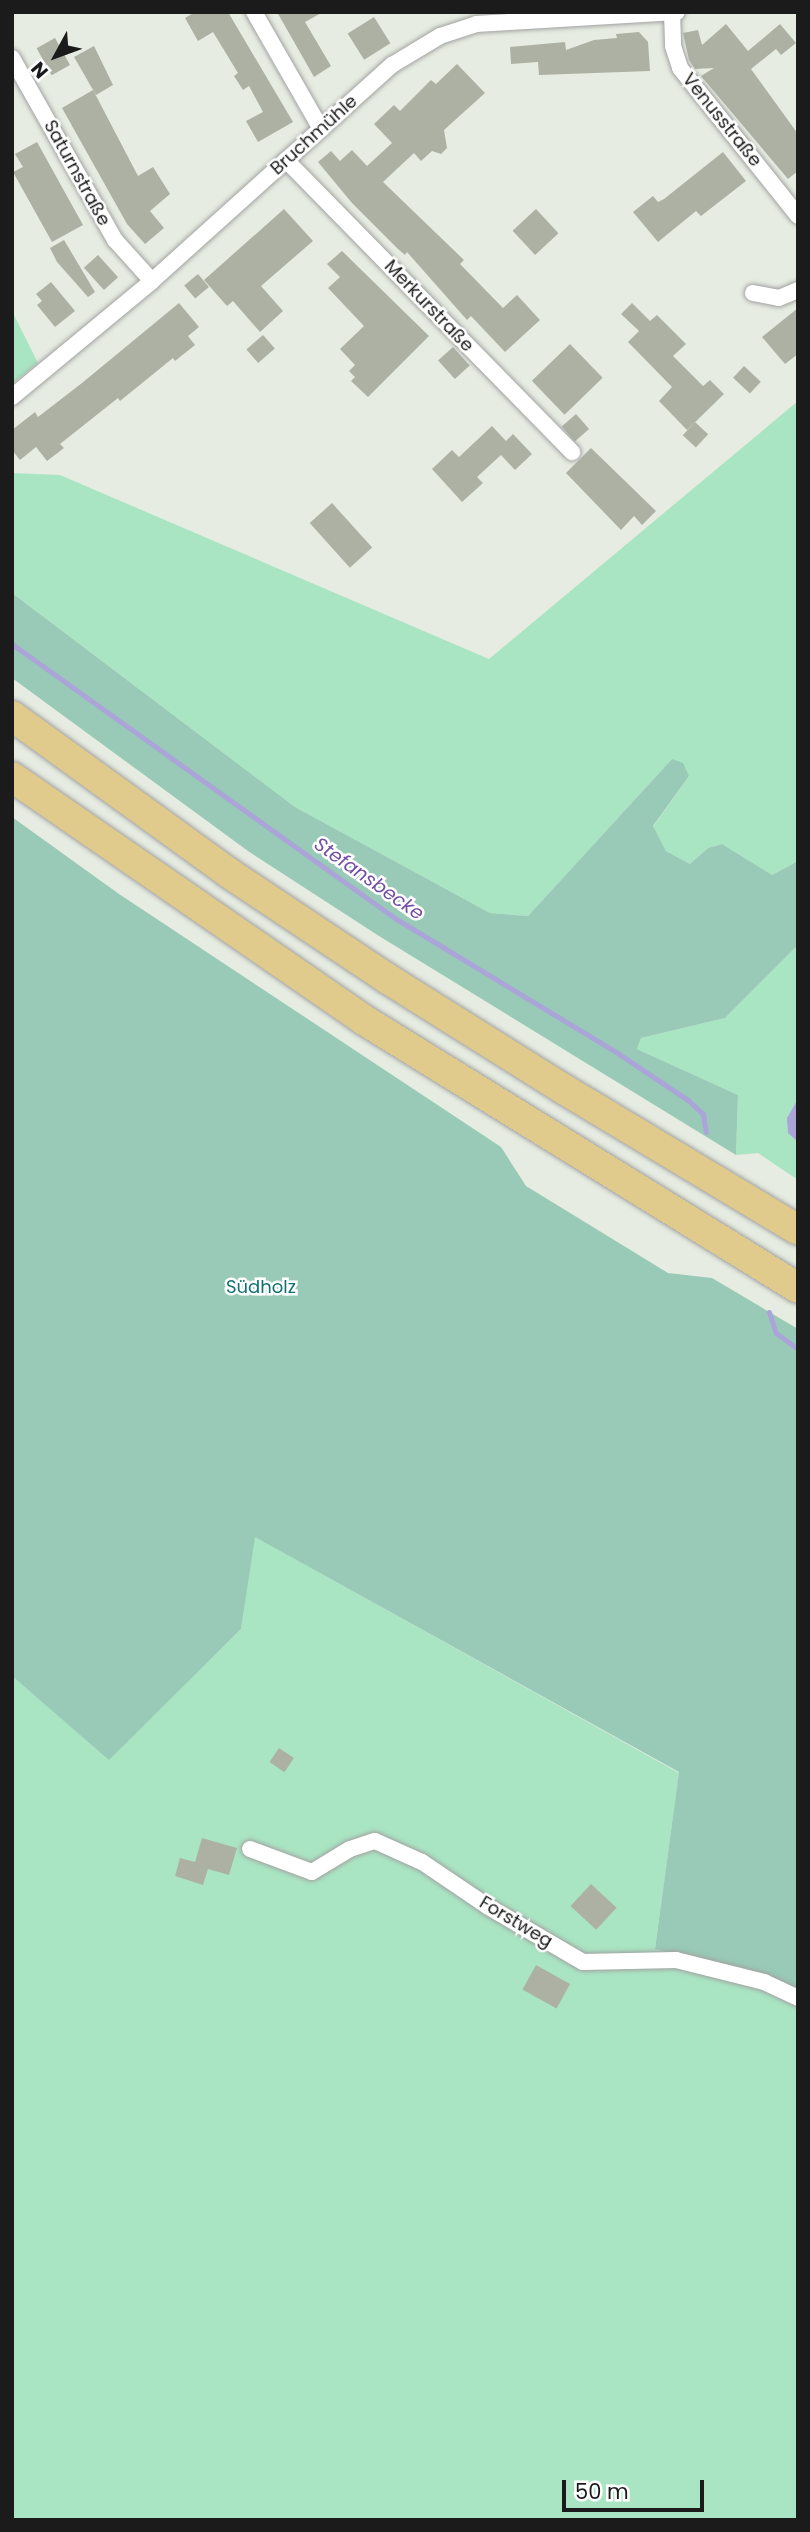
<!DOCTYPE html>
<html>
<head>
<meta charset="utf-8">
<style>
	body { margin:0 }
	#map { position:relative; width:810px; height:2532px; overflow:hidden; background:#e6ece1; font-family:Poppins,sans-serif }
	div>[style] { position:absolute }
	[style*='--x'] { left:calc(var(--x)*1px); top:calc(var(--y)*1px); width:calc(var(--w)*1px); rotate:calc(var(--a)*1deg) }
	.grass>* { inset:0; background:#a9e5c3 }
	.forest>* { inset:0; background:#98cab7 }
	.water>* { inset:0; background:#aba4d8 }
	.stream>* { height:5px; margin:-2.5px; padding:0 2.5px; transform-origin:2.5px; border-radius:2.5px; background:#aba4d8 }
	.building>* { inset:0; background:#adb1a4; transform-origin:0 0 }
	.roads { filter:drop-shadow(0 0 2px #a2a2a2) drop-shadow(0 0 2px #a2a2a2) }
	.street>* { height:16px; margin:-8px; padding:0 8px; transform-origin:8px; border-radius:8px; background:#fff }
	.highway>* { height:30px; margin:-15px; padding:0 15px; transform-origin:15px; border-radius:15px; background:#e0ca8c }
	span { translate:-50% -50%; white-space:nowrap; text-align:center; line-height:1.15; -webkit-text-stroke:5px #fff; paint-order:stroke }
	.street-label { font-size:18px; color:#1b1b1b }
	.park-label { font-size:18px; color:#117172 }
	.water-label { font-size:19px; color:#734ea5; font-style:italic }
	.frame { position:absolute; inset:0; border:14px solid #1b1b1b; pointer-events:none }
	.north { position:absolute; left:21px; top:21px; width:70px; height:70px; -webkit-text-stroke:5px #fff; paint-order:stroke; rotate:229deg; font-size:19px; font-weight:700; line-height:28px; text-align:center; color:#1b1b1b }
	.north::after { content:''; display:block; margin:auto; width:24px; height:32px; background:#1b1b1b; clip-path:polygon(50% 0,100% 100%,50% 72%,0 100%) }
	.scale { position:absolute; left:562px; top:2480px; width:142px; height:32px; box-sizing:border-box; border:4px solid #1b1b1b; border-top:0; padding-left:9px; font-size:21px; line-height:24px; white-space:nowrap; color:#1b1b1b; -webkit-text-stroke:5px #fff; paint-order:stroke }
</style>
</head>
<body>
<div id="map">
	<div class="grass">
		<div style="clip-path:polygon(12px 311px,38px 363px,14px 382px,12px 379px)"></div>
		<div style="clip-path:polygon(798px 401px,798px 861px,772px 875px,722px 844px,708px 848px,690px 864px,666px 851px,653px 827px,689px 776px,672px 759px,528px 916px,490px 913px,295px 807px,12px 593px,12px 473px,60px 475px,489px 659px)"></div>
		<div style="clip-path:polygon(798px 945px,798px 1180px,758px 1153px,736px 1155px,738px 1095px,637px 1049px,641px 1038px,725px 1018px)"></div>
		<div style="clip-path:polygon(254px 1536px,679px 1773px,655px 1949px,763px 1986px,798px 2002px,798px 2520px,12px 2520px,12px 1676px,109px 1759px,241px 1629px)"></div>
	</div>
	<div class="forest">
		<div style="clip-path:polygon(12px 593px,295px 807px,490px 913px,528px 916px,672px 759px,683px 763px,689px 776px,653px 826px,666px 851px,690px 864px,708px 848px,722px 844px,772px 875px,798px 861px,798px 945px,725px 1018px,641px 1038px,637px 1049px,738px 1095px,736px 1155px,379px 936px,248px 851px,12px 678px)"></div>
		<div style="clip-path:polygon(12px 817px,119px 894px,501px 1147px,526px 1186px,668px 1273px,712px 1278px,798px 1329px,798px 1993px,771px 1981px,655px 1949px,679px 1772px,255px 1537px,241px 1629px,109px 1760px,12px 1676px)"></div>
	</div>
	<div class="water">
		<div style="clip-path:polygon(798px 1099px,798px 1142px,788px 1133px,787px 1118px)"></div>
	</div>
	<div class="stream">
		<div style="--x:12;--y:644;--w:475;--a:35.6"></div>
		<div style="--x:398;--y:920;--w:258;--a:31.2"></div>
		<div style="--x:619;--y:1054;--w:83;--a:33.7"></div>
		<div style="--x:688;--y:1100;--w:21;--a:43"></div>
		<div style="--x:703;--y:1114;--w:18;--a:81"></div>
		<div style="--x:769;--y:1312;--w:22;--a:72"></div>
		<div style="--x:776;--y:1333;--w:27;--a:36"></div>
	</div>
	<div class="building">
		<div style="clip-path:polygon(195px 12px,228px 12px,293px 122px,258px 142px,246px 121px,263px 112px,249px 86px,243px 90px,234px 76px,238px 73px,213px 32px,198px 41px,185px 18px)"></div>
		<div style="clip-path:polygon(277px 12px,323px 12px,305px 22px,331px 66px,314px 77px)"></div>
		<div style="left:374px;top:17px;width:31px;height:31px;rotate:58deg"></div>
		<div style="clip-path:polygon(726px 24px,748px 51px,780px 24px,796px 43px,781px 55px,776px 49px,751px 69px,798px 134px,798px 171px,788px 179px,701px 76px,714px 68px,695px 69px,689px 60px,683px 33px,698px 30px,702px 45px)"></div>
		<div style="clip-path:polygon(639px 32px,648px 42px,650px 71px,539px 75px,538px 62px,511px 64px,510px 47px,565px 42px,566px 50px,594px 40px,617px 38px,616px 34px)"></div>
		<div style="left:55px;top:38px;width:31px;height:21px;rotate:61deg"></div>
		<div style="clip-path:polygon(94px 46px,113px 85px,96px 95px,74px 57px)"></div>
		<div style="clip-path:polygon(457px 64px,485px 93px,444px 130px,447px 148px,441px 154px,432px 151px,421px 161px,414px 153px,383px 182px,464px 260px,460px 264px,503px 308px,517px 295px,540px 320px,505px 352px,471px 316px,467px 320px,407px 252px,405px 255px,398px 249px,352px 203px,318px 162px,331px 151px,340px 161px,352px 150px,367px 166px,392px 143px,374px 124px,394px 105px,400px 111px,431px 80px,436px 84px)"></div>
		<div style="clip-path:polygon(93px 90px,138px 176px,153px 167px,170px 194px,150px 211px,164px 228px,145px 244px,127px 224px,62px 108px)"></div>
		<div style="clip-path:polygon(37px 142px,83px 225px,52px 242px,13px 172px,23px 167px,15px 154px)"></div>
		<div style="clip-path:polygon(723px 152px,746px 181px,701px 216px,696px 211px,658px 242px,633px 212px,653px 196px,658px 202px,664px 199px)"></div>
		<div style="clip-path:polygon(284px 209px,313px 241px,261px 286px,283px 311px,260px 332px,233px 301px,227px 306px,204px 280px)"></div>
		<div style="left:536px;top:209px;width:33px;height:32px;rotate:47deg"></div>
		<div style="clip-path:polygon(64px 240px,95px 292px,88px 297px,57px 262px,50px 248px)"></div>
		<div style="clip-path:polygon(342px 251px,429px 336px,368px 397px,351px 381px,355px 377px,349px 371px,355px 365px,340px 349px,364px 326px,328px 288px,340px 277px,327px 264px)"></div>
		<div style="left:98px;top:255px;width:30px;height:19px;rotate:48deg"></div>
		<div style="left:198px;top:274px;width:17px;height:18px;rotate:50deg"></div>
		<div style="clip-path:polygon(51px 282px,75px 311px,55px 327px,37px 305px,42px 301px,36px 294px)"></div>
		<div style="clip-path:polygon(179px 303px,199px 327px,188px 336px,195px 345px,175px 361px,173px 358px,120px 401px,118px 398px,60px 444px,64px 448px,47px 461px,36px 447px,20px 460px,12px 450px,12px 430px,35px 412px,38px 417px,82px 383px)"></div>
		<div style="clip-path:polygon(632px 303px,650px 321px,657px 315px,686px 344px,673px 356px,703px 386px,710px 380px,724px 394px,687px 430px,659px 401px,672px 387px,628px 342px,639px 331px,621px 314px)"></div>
		<div style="clip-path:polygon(798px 308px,798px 354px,785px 364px,762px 337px)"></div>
		<div style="left:263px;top:335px;width:18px;height:22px;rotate:49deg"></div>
		<div style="left:570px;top:344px;width:47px;height:53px;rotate:46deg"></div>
		<div style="left:453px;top:347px;width:25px;height:20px;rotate:48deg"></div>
		<div style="left:744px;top:366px;width:23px;height:16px;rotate:43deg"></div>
		<div style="left:576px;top:414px;width:20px;height:19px;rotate:49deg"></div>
		<div style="left:695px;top:422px;width:18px;height:18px;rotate:43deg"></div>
		<div style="clip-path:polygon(492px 426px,506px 441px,513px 434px,532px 454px,515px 470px,501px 455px,477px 477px,483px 483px,462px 502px,432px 469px,452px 450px,459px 457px)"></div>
		<div style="clip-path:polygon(591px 448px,656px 511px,642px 525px,634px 516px,621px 530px,566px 473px)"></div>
		<div style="left:332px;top:503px;width:60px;height:30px;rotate:48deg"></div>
		<div style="left:279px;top:1748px;width:18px;height:17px;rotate:34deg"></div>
		<div style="clip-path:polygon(202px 1838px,237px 1848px,229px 1875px,208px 1869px,203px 1885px,175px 1876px,180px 1858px,195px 1862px)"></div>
		<div style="left:591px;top:1884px;width:35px;height:30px;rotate:43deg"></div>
		<div style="left:536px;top:1965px;width:39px;height:28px;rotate:29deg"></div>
	</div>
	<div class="roads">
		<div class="street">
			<div style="--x:254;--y:12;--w:135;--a:60.2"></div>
			<div style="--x:672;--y:13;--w:33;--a:88"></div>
			<div style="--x:673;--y:46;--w:23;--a:72"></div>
			<div style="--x:680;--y:68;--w:189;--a:51.4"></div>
			<div style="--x:12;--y:58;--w:209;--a:60.5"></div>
			<div style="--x:115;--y:240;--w:55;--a:47.9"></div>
			<div style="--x:286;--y:160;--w:409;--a:45.6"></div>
			<div style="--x:753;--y:293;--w:26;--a:11"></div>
			<div style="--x:779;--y:298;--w:21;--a:-23"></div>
			<div style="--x:12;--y:397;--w:182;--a:-39.6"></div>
			<div style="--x:152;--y:281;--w:323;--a:-42"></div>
			<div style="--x:392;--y:65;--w:56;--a:-31.1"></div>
			<div style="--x:440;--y:36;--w:38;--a:-18"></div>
			<div style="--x:476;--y:24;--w:201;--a:-3.4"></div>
			<div style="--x:250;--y:1849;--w:66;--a:20.4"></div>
			<div style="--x:312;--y:1872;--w:44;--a:-31.2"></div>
			<div style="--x:350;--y:1849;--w:26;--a:-18"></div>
			<div style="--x:375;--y:1841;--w:51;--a:24.1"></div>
			<div style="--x:422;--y:1862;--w:78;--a:34.1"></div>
			<div style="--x:487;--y:1906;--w:111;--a:30.3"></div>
			<div style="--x:583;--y:1962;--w:93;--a:-1.2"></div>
			<div style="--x:676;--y:1960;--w:91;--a:14"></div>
			<div style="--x:764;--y:1982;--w:38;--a:25"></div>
		</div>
		<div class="highway">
			<div style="--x:12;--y:716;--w:268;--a:35.9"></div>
			<div style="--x:229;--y:873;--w:191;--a:33.7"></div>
			<div style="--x:388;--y:979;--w:205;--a:32.1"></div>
			<div style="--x:562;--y:1088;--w:275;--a:31"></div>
			<div style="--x:12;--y:777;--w:428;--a:34.6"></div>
			<div style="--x:364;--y:1020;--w:510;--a:31.7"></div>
		</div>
	</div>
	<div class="street-label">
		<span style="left:722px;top:120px;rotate:51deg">Venusstraße</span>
		<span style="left:314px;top:135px;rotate:-42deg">Bruchmühle</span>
		<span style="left:77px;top:173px;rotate:61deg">Saturnstraße</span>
		<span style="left:429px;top:306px;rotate:46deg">Merkurstraße</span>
		<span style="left:516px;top:1922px;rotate:31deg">Forstweg</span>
	</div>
	<div class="park-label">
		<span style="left:261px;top:1287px">Südholz</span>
	</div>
	<div class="water-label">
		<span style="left:369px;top:879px;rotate:35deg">Stefansbecke</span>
	</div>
	<div class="frame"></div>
	<div class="north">N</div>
	<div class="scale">50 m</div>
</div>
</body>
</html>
